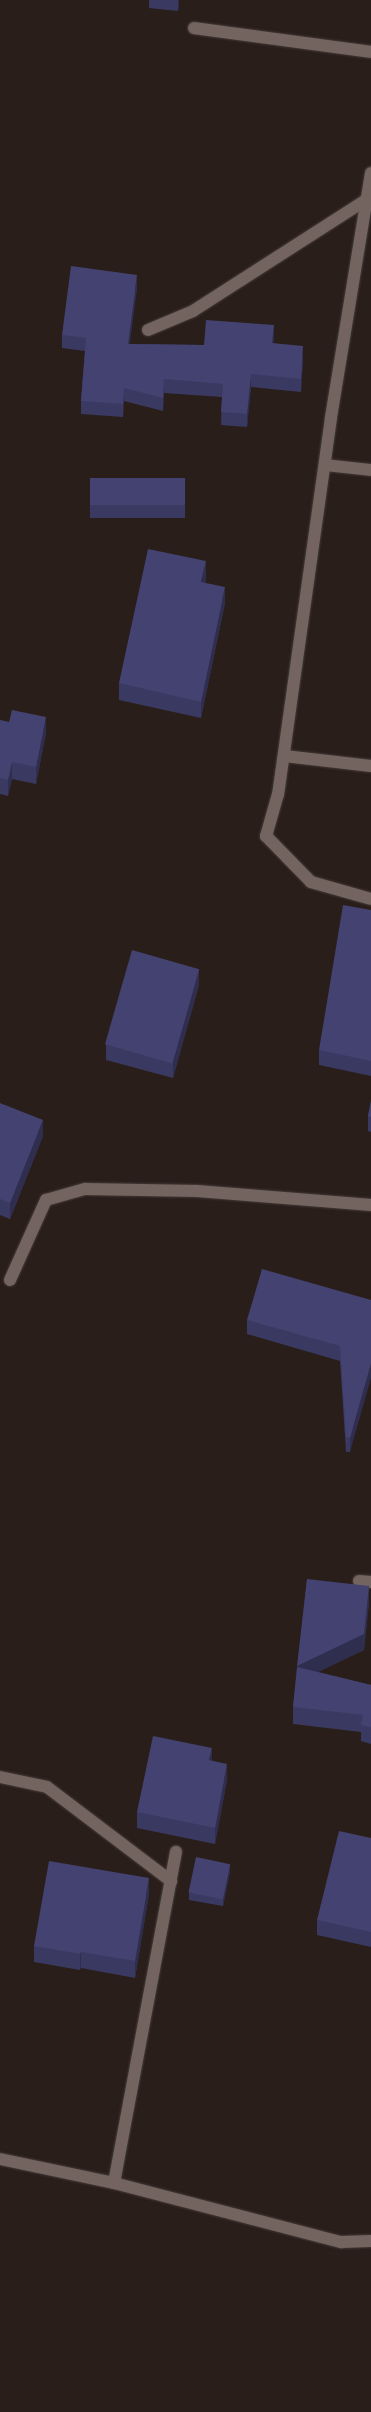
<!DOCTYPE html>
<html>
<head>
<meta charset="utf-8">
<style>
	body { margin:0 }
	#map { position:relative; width:371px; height:2412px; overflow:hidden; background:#2a1e1a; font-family:Arial,sans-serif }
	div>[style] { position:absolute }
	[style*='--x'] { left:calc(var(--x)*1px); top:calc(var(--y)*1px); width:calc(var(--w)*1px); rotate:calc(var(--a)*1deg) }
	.roads { filter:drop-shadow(0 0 1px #443b38) drop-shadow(0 0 1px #443b38) }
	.street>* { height:12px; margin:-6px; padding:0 6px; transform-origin:6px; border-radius:6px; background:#73645f }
	.wall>* { inset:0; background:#3a3961; transform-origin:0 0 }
	.shaded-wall>* { inset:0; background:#2f2e4f }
	.building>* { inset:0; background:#434271; transform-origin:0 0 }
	span { translate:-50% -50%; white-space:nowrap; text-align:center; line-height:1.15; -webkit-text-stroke:3.5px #211511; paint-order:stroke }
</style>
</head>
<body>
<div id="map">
	<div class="roads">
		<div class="street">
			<div style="--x:194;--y:28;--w:179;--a:7.7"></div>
			<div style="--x:371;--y:173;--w:248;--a:99.3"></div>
			<div style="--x:331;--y:418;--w:380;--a:98"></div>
			<div style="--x:278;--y:794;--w:44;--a:105.9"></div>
			<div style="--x:266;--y:836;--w:64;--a:45.6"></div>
			<div style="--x:311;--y:882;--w:62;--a:15.8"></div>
			<div style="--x:148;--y:330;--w:49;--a:-22.9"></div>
			<div style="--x:193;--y:311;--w:206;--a:-32.7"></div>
			<div style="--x:325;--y:465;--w:46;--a:6.2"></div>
			<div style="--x:284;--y:756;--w:88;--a:6.6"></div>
			<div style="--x:10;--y:1280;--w:88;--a:-65.8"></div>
			<div style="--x:46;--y:1200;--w:41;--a:-15.8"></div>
			<div style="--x:85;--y:1189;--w:112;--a:1"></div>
			<div style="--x:197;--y:1191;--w:175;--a:4.6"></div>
			<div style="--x:359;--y:1581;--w:12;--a:5"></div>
			<div style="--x:0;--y:1777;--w:48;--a:12"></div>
			<div style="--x:47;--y:1787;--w:156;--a:37.2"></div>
			<div style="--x:0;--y:2159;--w:116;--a:11.9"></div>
			<div style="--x:114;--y:2183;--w:235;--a:14.6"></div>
			<div style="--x:341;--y:2242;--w:30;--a:-2"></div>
			<div style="--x:114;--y:2183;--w:337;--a:-79.4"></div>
		</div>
	</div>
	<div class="wall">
		<div style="clip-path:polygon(149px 0,179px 0,178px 11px,149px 8px)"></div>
		<div style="clip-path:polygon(137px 288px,129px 344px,204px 345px,274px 339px,273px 344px,303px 359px,301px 392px,251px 387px,247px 427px,221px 425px,222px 397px,164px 393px,163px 411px,124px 401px,123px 417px,81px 414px,81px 401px,85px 351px,62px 348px,62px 335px)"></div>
		<div style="left:90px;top:478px;width:95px;height:40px"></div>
		<div style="clip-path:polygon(206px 578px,205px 583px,225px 603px,201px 718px,119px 700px,119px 683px)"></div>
		<div style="clip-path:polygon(0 720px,46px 733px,36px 784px,12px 779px,8px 796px,0 794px)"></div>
		<div style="clip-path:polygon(371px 910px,371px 1076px,319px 1065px,319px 1050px)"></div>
		<div style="clip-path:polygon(199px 985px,173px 1078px,106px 1060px,106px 1044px)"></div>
		<div style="clip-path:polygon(371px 1101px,371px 1132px,368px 1131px,368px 1116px)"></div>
		<div style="clip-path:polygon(0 1103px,43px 1136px,10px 1219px,0 1215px)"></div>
		<div style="clip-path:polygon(371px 1300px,350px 1452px,346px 1452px,340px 1361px,247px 1334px,247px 1320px)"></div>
		<div style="clip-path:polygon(307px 1579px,369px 1602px,364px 1650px,318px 1672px,371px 1685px,371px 1744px,361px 1741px,361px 1732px,293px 1724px,293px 1707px)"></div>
		<div style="clip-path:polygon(227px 1780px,215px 1844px,137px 1828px,137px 1812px)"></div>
		<div style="clip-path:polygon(371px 1838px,371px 1947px,317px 1935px,317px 1920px)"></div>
		<div style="clip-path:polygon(230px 1871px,223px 1906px,189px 1900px,189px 1892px)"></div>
		<div style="clip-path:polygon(149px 1894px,135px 1978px,81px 1968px,80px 1970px,34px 1962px,34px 1946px)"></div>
	</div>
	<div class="shaded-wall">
		<div style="clip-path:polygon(178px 0,179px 0,178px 11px)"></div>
		<div style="clip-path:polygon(137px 275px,137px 288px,128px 358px,128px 344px)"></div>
		<div style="clip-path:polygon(274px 325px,274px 339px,272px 357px,272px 343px)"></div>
		<div style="clip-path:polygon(303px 346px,303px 359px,301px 392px,301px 379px)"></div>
		<div style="clip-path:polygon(251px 374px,251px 387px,247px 427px,247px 414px)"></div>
		<div style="clip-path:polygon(164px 379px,164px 393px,163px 411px,163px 398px)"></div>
		<div style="clip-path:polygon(124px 388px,124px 401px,123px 417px,123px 404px)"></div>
		<div style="clip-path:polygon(206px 561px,206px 578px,201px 598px,201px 582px)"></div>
		<div style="clip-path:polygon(225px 587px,225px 603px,201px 718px,201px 702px)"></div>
		<div style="clip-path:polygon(46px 717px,46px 733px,36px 784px,36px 767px)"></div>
		<div style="clip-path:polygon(12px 762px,12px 779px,8px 796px,8px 780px)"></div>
		<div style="clip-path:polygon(199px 969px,199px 985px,173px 1078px,173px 1062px)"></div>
		<div style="clip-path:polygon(43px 1120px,43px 1136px,10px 1219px,10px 1203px)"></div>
		<div style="clip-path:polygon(371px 1364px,371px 1378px,350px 1452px,350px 1438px)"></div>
		<div style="clip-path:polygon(369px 1586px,369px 1602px,364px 1650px,297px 1682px,297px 1666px)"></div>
		<div style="clip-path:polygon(212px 1748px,212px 1764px,209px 1760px)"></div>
		<div style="clip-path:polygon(227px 1764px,227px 1780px,215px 1844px,215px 1828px)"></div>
		<div style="clip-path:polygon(230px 1864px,230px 1871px,223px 1906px,223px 1899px)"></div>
		<div style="clip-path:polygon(149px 1878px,149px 1894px,135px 1978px,135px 1961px)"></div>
		<div style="clip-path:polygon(81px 1952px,81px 1968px,80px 1970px,80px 1954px)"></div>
	</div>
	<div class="building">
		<div style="clip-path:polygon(71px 266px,137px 275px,128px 344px,204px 345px,206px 320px,274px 325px,272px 343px,303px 346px,301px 379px,251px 374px,247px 414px,221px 412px,223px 384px,164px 379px,163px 398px,124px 388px,123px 404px,81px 401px,86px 338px,62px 335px)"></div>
		<div style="left:90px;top:478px;width:95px;height:27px"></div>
		<div style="clip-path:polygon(148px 549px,206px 561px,201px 582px,225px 587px,201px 702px,119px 683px)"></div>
		<div style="clip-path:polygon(12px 710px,46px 717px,36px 767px,12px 762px,8px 780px,0 778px,0 720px,9px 722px)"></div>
		<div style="clip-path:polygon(343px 905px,371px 910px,371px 1061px,319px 1050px)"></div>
		<div style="left:132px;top:950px;width:70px;height:98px;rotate:16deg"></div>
		<div style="clip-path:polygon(371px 1101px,371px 1117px,368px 1116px)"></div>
		<div style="clip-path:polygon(0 1103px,43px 1120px,10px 1203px,0 1199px)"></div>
		<div style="clip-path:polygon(262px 1269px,371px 1300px,371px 1364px,350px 1438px,346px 1437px,340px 1346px,247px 1320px)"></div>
		<div style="clip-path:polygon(307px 1579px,369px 1586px,364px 1634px,297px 1666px)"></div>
		<div style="clip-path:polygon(297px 1667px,371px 1685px,371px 1727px,361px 1725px,363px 1715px,293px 1707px)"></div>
		<div style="clip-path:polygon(153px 1736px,212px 1748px,209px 1760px,227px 1764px,215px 1828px,137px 1812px)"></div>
		<div style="clip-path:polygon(339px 1831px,371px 1838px,371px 1932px,317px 1920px)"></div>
		<div style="left:196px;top:1857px;width:35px;height:36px;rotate:12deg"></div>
		<div style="clip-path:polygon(49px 1861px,149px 1878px,135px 1961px,81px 1952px,80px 1954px,34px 1946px)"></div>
	</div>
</div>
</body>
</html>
